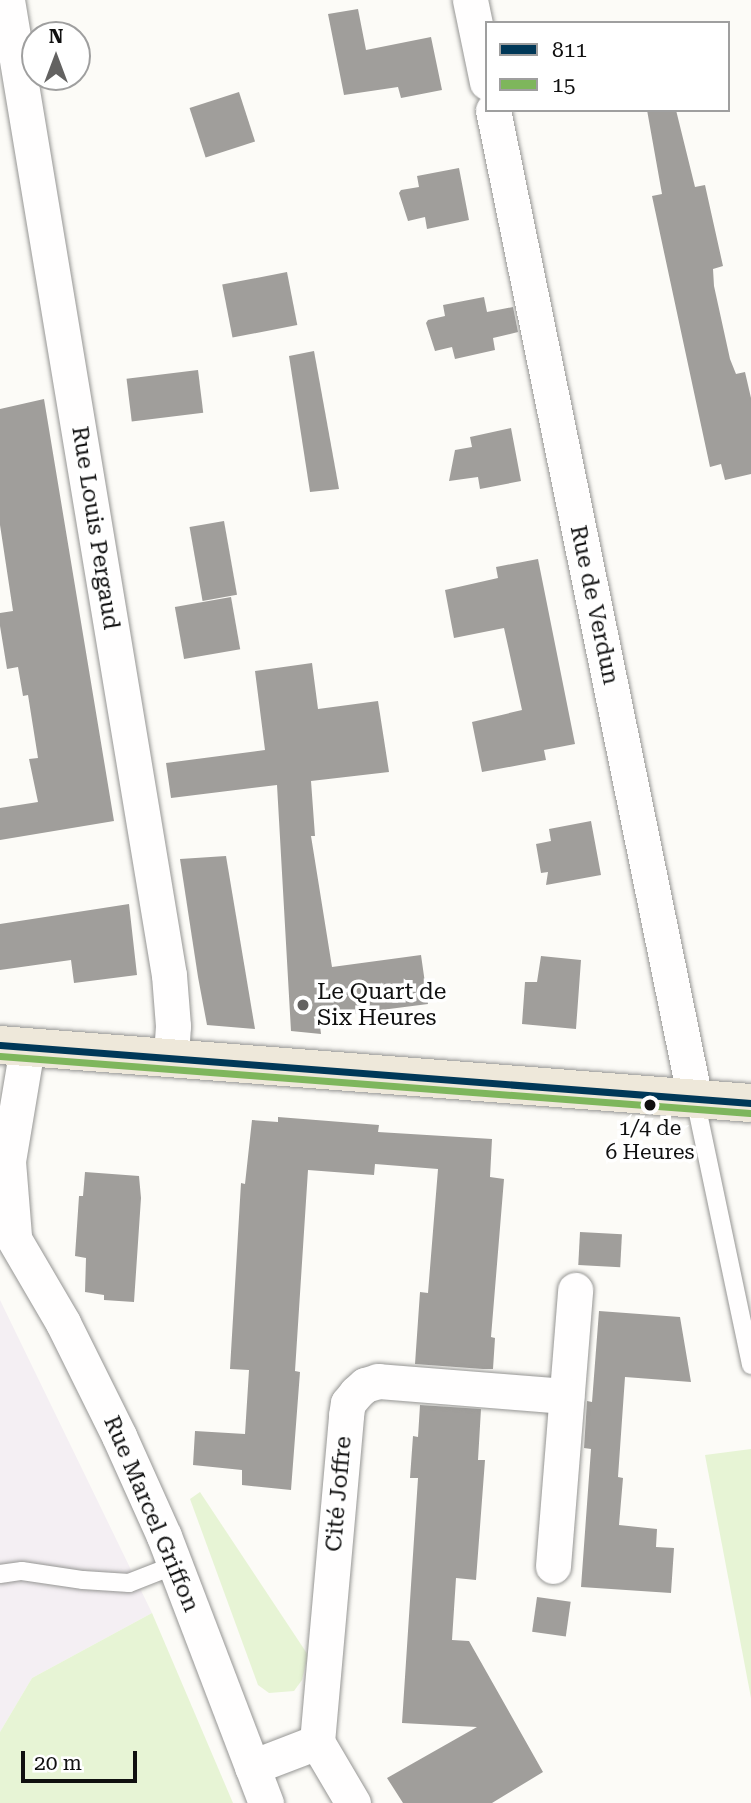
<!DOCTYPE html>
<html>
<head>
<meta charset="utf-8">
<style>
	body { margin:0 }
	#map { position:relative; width:751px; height:1803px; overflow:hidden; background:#fcfbf7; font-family:"Roboto Serif",serif }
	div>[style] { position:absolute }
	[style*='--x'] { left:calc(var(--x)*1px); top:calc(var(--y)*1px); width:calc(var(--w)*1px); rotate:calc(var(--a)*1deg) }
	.industrial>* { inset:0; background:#f4eff3 }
	.green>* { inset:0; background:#e7f4d5 }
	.building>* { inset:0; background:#a09e9b; transform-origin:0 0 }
	.roads { filter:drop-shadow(0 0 2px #969694) drop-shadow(0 0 2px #969694) }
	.service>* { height:18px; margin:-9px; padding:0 9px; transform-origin:9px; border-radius:9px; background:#fffefe }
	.minor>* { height:35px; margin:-17.5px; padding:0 17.5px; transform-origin:17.5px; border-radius:17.5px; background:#fffefe }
	.primary>* { height:38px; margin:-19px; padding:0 19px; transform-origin:19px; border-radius:19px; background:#eee8da }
	.bus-1>* { height:7px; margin:-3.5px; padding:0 3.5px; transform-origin:3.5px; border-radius:3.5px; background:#003858 }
	.bus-2>* { height:7px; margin:-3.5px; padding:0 3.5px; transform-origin:3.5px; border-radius:3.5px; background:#7eb65c }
	.dots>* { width:19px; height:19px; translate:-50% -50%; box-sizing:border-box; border:4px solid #fff; border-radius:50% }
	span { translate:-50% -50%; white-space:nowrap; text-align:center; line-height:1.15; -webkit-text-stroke:7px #fff; paint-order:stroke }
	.bus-label { font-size:21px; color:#101010 }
	.street-label { font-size:23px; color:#101010 }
	.poi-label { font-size:23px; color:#101010 }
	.left { translate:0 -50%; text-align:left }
	.legend { position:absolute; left:485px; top:21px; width:245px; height:91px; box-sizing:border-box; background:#fff; border:2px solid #9f9f9f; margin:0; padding:9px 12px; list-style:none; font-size:21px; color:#101010 }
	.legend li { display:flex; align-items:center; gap:14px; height:35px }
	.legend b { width:35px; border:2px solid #9f9f9f }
	.north { position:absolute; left:21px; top:21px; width:70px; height:70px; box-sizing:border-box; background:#fff; border:2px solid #9f9f9f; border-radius:50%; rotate:0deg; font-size:19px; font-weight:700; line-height:28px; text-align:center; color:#101010 }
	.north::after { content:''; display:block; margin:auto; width:24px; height:32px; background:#636261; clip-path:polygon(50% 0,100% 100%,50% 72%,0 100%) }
	.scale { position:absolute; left:21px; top:1751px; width:116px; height:32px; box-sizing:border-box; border:4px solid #101010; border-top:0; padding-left:9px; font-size:21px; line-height:24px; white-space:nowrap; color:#101010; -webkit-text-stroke:5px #fff; paint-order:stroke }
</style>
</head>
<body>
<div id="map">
	<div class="industrial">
		<div style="clip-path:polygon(0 1300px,152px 1613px,32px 1678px,0 1732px)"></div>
	</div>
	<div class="green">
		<div style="clip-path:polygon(751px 1449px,751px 1698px,705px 1455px)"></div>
		<div style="clip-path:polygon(200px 1492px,308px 1655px,302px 1680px,294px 1691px,269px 1693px,258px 1685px,190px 1499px)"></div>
		<div style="clip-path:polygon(152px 1613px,233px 1803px,0 1803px,0 1732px,32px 1678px)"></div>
	</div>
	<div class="building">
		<div style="clip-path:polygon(358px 9px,366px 50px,431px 37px,442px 90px,401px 98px,398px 87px,344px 95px,328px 14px)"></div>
		<div style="left:239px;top:92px;width:52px;height:52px;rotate:72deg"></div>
		<div style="clip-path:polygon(647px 110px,676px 110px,695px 187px,705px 185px,723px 266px,713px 269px,714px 286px,730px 359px,736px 374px,745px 372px,751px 398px,751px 474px,725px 480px,721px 464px,710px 467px,652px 196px,662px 194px)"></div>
		<div style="clip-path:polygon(459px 168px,469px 220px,427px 229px,425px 217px,408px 221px,399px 193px,401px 190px,419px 187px,417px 176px)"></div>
		<div style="left:287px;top:272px;width:54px;height:66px;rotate:79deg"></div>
		<div style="clip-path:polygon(484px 297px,487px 312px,513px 307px,518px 332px,493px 338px,495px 350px,455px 359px,452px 347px,435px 351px,426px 323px,428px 320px,445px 316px,443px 305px)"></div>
		<div style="clip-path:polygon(314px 351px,339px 489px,310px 492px,289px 356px)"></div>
		<div style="left:198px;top:370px;width:43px;height:72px;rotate:83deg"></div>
		<div style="clip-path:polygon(44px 399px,114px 821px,0 840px,0 808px,38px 802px,29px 759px,38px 758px,28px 695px,23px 696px,18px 667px,7px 669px,0 626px,0 613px,13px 611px,0 525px,0 409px)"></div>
		<div style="clip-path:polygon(511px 428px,521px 481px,480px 489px,478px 477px,449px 481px,455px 450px,472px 447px,470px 437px)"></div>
		<div style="left:224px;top:521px;width:75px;height:35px;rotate:80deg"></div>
		<div style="clip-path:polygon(538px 559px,575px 744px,544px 750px,546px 760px,482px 772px,472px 722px,522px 710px,504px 628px,454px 638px,445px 590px,498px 578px,496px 567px)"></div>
		<div style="left:231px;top:597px;width:53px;height:57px;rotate:80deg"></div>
		<div style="clip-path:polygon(312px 663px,318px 709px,378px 701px,389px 772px,311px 781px,315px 836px,311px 836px,332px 967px,421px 955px,428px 1004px,319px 1018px,321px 1034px,291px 1031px,277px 785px,171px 798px,166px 763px,265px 750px,255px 671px)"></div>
		<div style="clip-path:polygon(591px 821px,601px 875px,546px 885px,548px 872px,541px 873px,536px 844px,551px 841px,549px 829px)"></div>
		<div style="clip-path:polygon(226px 856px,255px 1029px,207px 1025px,198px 977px,180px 859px)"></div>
		<div style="clip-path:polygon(129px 904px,137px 975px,74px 983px,71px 960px,0 970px,0 924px)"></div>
		<div style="clip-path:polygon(541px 956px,581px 960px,576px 1029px,522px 1024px,525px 982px,537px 982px)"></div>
		<div style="clip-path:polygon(278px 1117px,379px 1125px,378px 1132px,492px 1139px,490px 1177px,504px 1179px,491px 1337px,495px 1338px,493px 1369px,483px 1369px,415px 1364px,420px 1292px,428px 1293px,438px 1169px,375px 1164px,374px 1175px,308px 1170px,295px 1371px,300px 1372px,291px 1490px,242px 1485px,242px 1470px,193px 1465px,195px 1431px,245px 1434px,249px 1370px,230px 1369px,241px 1183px,245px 1184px,252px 1120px,278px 1122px)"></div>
		<div style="clip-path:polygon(85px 1172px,139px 1176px,141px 1198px,134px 1302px,104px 1300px,104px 1295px,85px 1292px,86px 1258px,75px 1256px,79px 1196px,83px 1196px)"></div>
		<div style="left:580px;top:1232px;width:42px;height:33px;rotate:3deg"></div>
		<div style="clip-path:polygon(599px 1311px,680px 1317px,691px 1382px,625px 1377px,618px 1477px,623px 1478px,619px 1525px,657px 1529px,656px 1547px,674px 1548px,671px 1593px,581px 1587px,591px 1449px,584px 1448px,587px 1401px,592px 1402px)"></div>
		<div style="clip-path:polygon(420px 1405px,481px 1409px,478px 1460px,485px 1460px,476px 1580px,456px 1578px,452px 1640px,469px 1641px,543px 1772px,492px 1803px,403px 1803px,387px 1778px,477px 1727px,402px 1723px,418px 1478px,410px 1478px,413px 1436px,418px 1437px)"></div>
		<div style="left:537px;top:1597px;width:34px;height:35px;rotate:8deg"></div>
	</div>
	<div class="roads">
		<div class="service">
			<div style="--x:695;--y:1099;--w:272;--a:78.1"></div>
			<div style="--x:0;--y:1574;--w:22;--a:-8"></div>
			<div style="--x:22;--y:1571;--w:62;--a:8.4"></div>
			<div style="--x:83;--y:1580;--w:46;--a:3.7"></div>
			<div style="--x:129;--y:1583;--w:49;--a:-21.4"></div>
		</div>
		<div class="minor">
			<div style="--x:7;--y:0;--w:988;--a:80.57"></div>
			<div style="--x:169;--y:975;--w:51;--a:85.5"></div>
			<div style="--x:173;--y:1026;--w:31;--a:94"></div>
			<div style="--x:470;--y:0;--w:84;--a:78.3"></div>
			<div style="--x:493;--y:110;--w:1009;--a:78.46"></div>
			<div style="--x:0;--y:1215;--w:125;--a:59.7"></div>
			<div style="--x:63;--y:1323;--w:126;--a:63.6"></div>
			<div style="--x:119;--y:1436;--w:110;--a:65.8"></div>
			<div style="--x:164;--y:1536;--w:286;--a:69.1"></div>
			<div style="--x:14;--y:1236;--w:75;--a:-94.6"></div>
			<div style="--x:8;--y:1161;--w:116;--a:-80.5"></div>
			<div style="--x:553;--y:1566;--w:277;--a:-85.4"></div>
			<div style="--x:317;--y:1742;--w:71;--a:59.5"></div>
			<div style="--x:252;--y:1767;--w:70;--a:-21"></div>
			<div style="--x:317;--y:1742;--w:328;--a:-84.9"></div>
			<div style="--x:346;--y:1415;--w:12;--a:-81"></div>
			<div style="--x:348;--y:1403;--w:13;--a:-51"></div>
			<div style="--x:356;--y:1393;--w:12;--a:-42"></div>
			<div style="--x:365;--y:1385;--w:14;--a:-17"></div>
			<div style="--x:378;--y:1381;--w:189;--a:4.6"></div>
		</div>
		<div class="primary">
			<div style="--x:0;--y:1045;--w:753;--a:4.42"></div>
		</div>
	</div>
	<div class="bus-1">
		<div style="--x:0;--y:1045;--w:753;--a:4.42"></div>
	</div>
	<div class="bus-2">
		<div style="--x:0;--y:1056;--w:752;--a:4.35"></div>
	</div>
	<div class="dots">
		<div style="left:303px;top:1005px;background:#636261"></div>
		<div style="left:650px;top:1105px;background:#101010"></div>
	</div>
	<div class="bus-label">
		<span style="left:650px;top:1140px">1/4 de<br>6 Heures</span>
	</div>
	<div class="street-label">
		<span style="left:95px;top:528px;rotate:81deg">Rue Louis Pergaud</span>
		<span style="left:594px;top:605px;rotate:78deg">Rue de Verdun</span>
		<span style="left:339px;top:1494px;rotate:-85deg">Cité Joffre</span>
		<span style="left:151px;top:1514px;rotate:67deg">Rue Marcel Griffon</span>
	</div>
	<div class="poi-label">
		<span class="left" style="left:317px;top:1005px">Le Quart de<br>Six Heures</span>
	</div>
	<ul class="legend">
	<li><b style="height:9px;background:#003858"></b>811</li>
	<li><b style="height:9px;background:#7eb65c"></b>15</li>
	</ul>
	<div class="north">N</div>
	<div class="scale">20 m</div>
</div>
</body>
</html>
